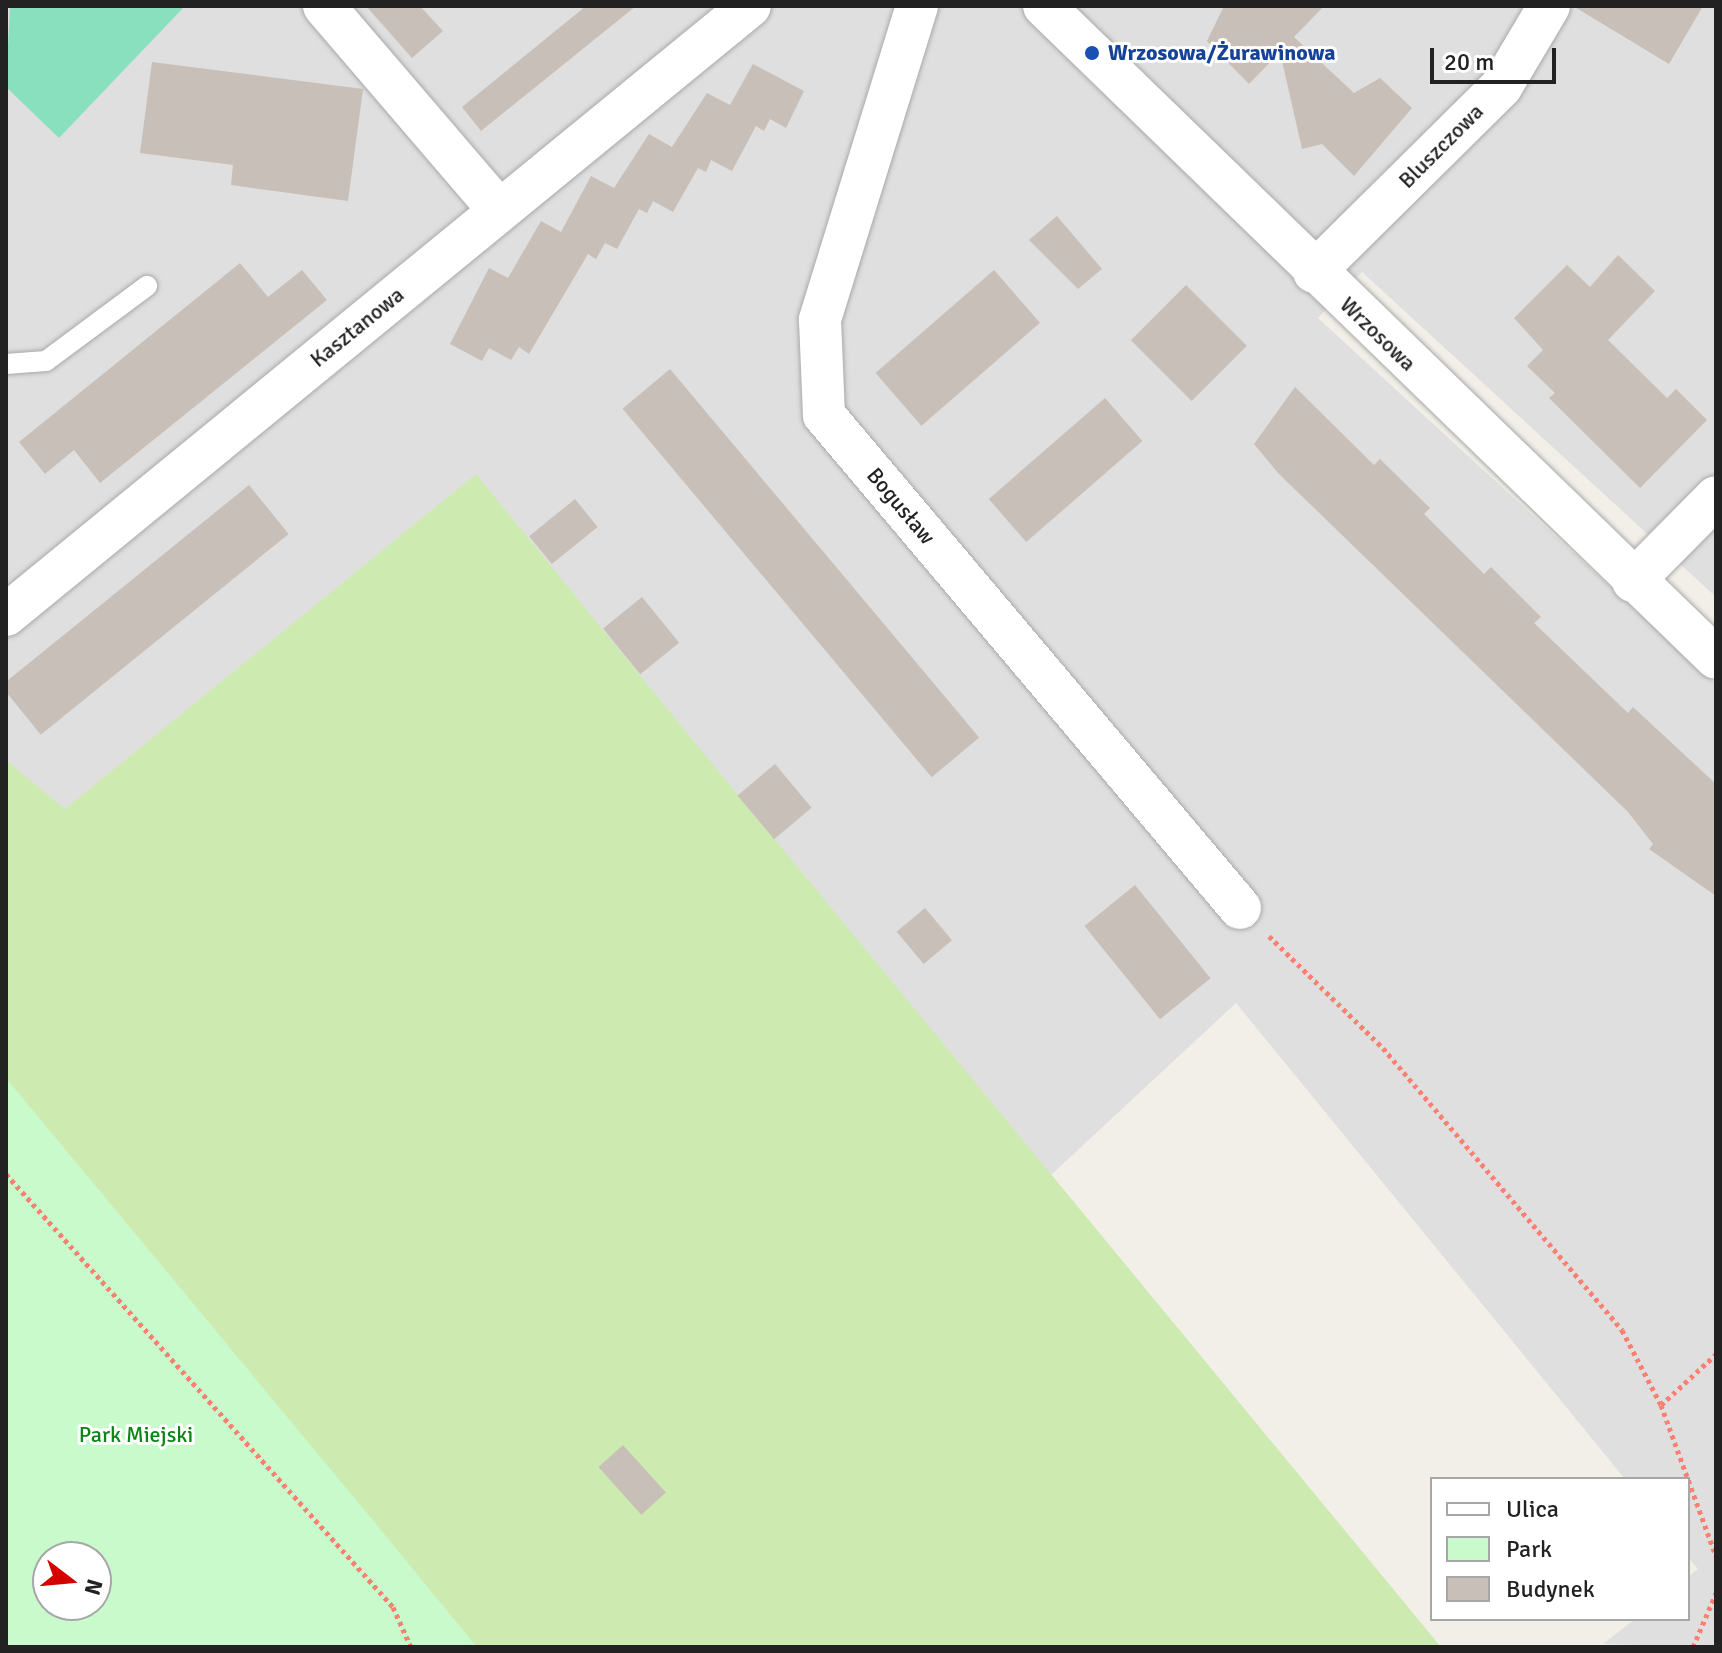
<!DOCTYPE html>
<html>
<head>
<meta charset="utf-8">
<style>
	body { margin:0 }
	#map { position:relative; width:1722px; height:1653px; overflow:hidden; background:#f2efe9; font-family:Signika,sans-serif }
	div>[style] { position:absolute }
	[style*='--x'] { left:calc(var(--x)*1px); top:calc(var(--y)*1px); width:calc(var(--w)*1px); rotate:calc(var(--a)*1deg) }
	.residential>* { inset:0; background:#e0dfdf }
	.grass>* { inset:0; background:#cdebb0 }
	.park>* { inset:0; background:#c8facc }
	.pitch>* { inset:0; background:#88e0be }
	.building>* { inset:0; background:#c7bfb8; transform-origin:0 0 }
	.path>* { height:5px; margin-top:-2.5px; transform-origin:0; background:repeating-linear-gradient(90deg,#fa8072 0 4px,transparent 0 8px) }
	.roads { filter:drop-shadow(0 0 2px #a9a9a9) drop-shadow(0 0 2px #a9a9a9) }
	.service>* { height:20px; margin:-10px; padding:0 10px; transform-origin:10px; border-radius:10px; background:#fff }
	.minor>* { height:42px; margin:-21px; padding:0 21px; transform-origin:21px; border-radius:21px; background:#fff }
	.dots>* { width:22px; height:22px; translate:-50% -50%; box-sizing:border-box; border:4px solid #fff; border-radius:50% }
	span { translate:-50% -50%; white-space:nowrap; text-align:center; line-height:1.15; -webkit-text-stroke:6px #fff; paint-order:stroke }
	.transit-label { font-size:22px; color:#164399; font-weight:700 }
	.left { translate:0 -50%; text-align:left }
	.street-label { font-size:22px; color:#222 }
	.park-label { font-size:22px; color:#0c8416 }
	.frame { position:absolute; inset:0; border:8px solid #222; pointer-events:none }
	.legend { position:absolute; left:1430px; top:1477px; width:260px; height:144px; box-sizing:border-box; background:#fff; border:2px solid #a7a7a7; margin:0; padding:10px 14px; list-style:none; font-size:24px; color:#222 }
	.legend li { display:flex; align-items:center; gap:16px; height:40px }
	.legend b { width:40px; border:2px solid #a7a7a7 }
	.north { position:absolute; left:32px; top:1541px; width:80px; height:80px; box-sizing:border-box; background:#fff; border:2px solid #a7a7a7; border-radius:50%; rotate:106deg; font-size:22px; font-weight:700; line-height:32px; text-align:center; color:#222 }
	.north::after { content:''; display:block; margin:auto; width:28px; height:36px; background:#d40000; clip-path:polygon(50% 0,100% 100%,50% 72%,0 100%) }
	.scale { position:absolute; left:1430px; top:48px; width:126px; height:36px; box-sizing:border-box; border:4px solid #222; border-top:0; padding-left:10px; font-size:24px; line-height:28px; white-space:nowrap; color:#222; -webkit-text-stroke:6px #fff; paint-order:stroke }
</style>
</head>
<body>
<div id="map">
	<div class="residential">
		<div style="clip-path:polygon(6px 6px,1716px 6px,1716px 597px,1362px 272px,1318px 318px,1716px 684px,1716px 1647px,1603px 1644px,1635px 1619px,1688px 1619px,1688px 1577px,1698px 1569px,1688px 1557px,1688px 1479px,1625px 1479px,1236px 1003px,1037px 1188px,6px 935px)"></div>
	</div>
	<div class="grass">
		<div style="clip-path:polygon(476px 474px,687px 733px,1441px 1647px,474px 1647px,6px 1083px,6px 760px,65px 809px)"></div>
	</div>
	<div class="park">
		<div style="clip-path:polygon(evenodd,6px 1078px,347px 1489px,477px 1647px,6px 1647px,6px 1078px,48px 1557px,96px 1557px,96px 1605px,48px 1605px,48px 1557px)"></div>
	</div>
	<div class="pitch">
		<div style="clip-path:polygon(10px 6px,185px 6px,59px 138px,6px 87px)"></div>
	</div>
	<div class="building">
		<div style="clip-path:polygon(366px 6px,420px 6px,443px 31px,412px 58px)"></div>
		<div style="clip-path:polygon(586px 6px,636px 6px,481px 131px,462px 107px)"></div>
		<div style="clip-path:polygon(1224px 6px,1324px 6px,1294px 37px,1354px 93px,1380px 78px,1412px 108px,1354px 176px,1322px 144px,1302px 149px,1280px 52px,1249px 84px,1207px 41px)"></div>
		<div style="clip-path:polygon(1573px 6px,1703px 6px,1669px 64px)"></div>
		<div style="clip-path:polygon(152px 62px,363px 89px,348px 201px,231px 185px,233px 165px,140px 153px)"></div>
		<div style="clip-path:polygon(753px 64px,804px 91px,786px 128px,770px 119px,764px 131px,756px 126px,732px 171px,711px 160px,706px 172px,698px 168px,673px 212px,653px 201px,647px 213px,639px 209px,617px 249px,605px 243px,596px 259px,588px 254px,529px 354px,519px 347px,511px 360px,489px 348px,482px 361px,450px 344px,489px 268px,508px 278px,541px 221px,561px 232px,591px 176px,614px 188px,649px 134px,672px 147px,707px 93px,730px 105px)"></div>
		<div style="clip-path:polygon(1057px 216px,1102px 269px,1078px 289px,1029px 240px)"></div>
		<div style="clip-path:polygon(1618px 255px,1655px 291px,1608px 340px,1667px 398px,1676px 389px,1707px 420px,1640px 488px,1549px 398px,1555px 393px,1527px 366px,1543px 350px,1514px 318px,1567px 265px,1590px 287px)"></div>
		<div style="clip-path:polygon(240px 263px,268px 297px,302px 270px,327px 300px,100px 483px,74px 450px,45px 474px,19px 442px)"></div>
		<div style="left:994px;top:270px;width:70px;height:157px;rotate:49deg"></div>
		<div style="left:1186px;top:285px;width:86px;height:78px;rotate:45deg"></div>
		<div style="left:670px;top:369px;width:481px;height:62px;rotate:50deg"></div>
		<div style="clip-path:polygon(1295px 387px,1374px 465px,1380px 459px,1430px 508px,1424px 514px,1484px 574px,1491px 567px,1541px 617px,1534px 623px,1628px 713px,1633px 707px,1716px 784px,1716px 896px,1649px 849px,1653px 844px,1628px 812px,1278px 473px,1254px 444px)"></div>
		<div style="left:1105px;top:398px;width:57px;height:154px;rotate:49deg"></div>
		<div style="left:249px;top:485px;width:63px;height:319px;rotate:51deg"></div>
		<div style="left:575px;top:499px;width:36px;height:59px;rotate:51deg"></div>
		<div style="left:642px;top:597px;width:59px;height:50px;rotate:51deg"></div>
		<div style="left:775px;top:764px;width:57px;height:49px;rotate:50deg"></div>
		<div style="left:1135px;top:885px;width:120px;height:65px;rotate:51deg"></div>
		<div style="left:925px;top:908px;width:42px;height:37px;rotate:50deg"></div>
		<div style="left:623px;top:1445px;width:64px;height:33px;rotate:48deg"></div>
	</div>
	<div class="path">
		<div style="--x:1269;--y:936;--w:160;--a:44.5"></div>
		<div style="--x:1383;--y:1048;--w:370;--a:49.7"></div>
		<div style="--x:1622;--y:1330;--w:85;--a:62.5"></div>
		<div style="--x:1661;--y:1405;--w:161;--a:70"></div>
		<div style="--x:6;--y:1174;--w:581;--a:48.21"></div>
		<div style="--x:393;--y:1607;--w:44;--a:65.8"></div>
		<div style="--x:1661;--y:1405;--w:75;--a:-42.8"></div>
		<div style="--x:1693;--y:1647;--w:59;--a:-66.9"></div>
	</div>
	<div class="roads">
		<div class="service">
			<div style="--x:6;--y:364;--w:40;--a:-4.3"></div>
			<div style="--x:46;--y:361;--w:126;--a:-36.6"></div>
		</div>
		<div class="minor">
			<div style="--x:324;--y:6;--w:269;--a:49.4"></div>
			<div style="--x:917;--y:6;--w:329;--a:107.2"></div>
			<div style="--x:820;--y:320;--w:95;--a:87.6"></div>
			<div style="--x:824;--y:415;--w:645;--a:49.84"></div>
			<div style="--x:1044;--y:6;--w:936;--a:44.13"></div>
			<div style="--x:1314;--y:272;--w:263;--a:-44.7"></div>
			<div style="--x:1501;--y:87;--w:94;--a:-59.3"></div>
			<div style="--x:1633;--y:581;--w:118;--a:-45.3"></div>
			<div style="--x:6;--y:615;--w:961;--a:-39.3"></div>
		</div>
	</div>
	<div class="dots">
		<div style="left:1092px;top:53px;background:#1a4fb4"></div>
	</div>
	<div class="transit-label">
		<span class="left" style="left:1108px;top:53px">Wrzosowa/Żurawinowa</span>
	</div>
	<div class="street-label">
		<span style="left:1441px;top:146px;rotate:-45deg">Bluszczowa</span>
		<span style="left:357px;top:327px;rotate:-39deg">Kasztanowa</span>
		<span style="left:1378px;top:334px;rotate:44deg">Wrzosowa</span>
		<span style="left:901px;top:506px;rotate:50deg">Bogusław</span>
	</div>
	<div class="park-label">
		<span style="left:136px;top:1435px">Park Miejski</span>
	</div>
	<div class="frame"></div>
	<ul class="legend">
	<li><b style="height:10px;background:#fff"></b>Ulica</li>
	<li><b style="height:22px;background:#c8facc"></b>Park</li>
	<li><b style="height:22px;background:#c7bfb8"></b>Budynek</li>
	</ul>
	<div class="north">N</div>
	<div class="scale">20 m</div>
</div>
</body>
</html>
